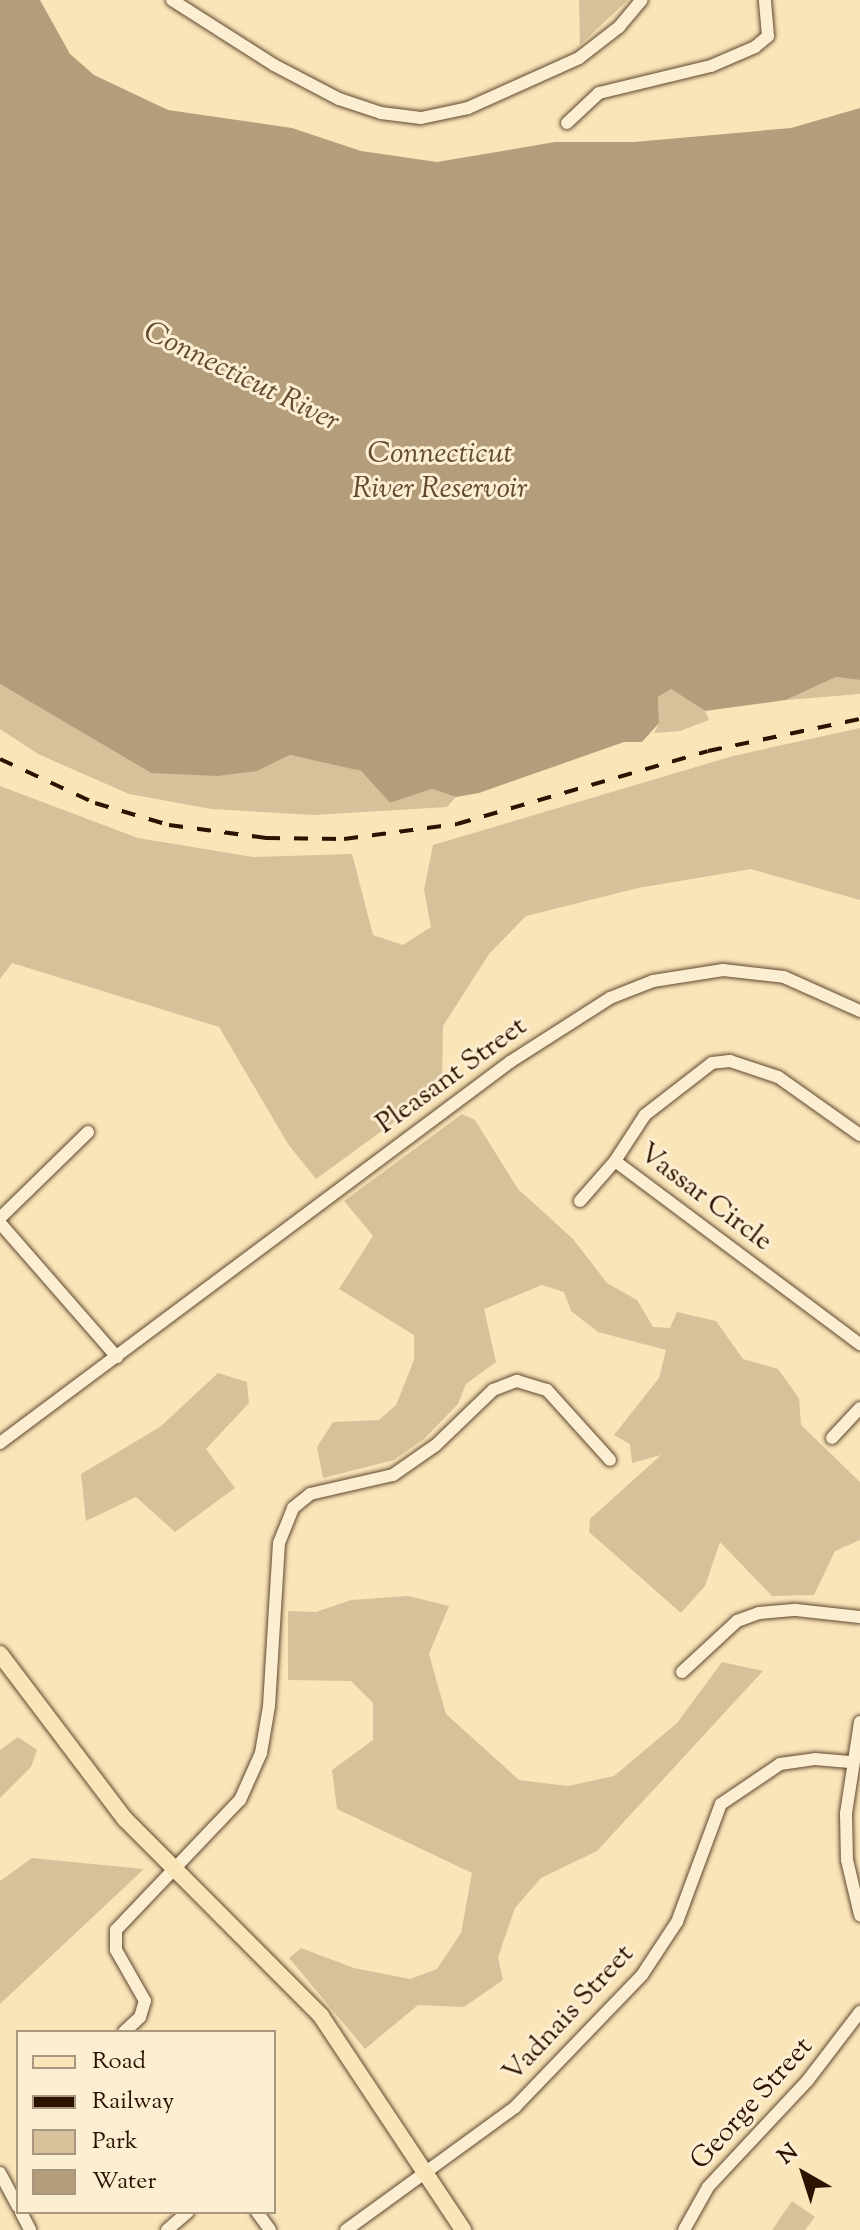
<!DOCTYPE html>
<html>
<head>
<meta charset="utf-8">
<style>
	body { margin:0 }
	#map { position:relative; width:860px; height:2230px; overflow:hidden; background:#fae5b9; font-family:"Sorts Mill Goudy",serif }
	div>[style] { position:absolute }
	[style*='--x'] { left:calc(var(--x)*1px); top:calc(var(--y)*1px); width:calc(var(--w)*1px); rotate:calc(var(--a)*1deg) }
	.green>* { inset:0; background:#d7c19a }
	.water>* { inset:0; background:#b49d7a }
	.roads { filter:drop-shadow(0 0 2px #60472e) drop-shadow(0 0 2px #60472e) }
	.minor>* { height:12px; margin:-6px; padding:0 6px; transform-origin:6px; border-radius:6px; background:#fceed2 }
	.major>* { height:16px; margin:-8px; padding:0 8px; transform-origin:8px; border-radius:8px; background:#fae5b9 }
	.rail>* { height:4px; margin-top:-2px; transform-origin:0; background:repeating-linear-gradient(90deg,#2c1200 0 14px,transparent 0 28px) }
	span { translate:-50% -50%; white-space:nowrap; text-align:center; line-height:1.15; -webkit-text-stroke:6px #fceed2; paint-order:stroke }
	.street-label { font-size:28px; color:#2c1200 }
	.water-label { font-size:30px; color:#624a31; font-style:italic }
	.legend { position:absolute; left:16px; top:2030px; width:260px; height:184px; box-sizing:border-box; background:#fceed2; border:2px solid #a9967e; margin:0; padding:10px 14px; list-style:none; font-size:24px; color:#2c1200 }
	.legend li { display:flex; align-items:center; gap:16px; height:40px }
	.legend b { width:40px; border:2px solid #a9967e }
	.north { position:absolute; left:764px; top:2134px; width:80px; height:80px; -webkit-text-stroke:6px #fceed2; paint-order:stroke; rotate:321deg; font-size:22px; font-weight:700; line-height:32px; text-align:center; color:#2c1200 }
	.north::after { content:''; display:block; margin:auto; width:28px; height:36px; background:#2c1200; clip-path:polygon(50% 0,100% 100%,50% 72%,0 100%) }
</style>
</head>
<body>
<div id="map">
	<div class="green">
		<div style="clip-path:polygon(579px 0,628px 0,580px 45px)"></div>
		<div style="clip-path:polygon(836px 677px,860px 680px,860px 694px,786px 700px)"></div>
		<div style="clip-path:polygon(0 684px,151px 773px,257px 771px,290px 755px,361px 771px,390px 803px,432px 789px,456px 797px,447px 807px,314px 815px,211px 809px,129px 794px,38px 754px,0 729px)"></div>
		<div style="clip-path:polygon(671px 689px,705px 711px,709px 720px,680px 731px,654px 733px,659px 723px,658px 697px)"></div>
		<div style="clip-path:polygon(860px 728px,860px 900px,751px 869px,638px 888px,526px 916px,489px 954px,443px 1026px,442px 1087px,316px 1179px,288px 1144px,219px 1027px,12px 963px,0 979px,0 786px,138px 838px,253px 857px,352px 854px,373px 935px,403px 945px,431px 927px,424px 890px,433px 845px,733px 756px)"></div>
		<div style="clip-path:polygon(462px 1114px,475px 1120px,518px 1189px,573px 1239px,607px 1283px,637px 1300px,653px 1327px,670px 1328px,677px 1312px,716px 1321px,743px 1359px,778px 1369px,799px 1398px,801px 1425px,860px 1482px,860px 1540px,835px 1551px,814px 1595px,772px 1596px,720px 1542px,705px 1586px,681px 1613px,589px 1532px,590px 1519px,661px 1455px,632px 1463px,630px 1444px,614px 1435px,659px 1378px,666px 1350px,598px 1332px,571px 1311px,564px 1292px,542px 1285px,484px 1309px,496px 1362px,466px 1384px,458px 1404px,424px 1439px,394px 1460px,323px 1478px,317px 1447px,333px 1422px,379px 1420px,396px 1405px,414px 1360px,414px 1335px,339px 1289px,373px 1236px,344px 1201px)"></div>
		<div style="clip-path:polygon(218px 1373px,247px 1382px,249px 1403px,206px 1449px,235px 1488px,175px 1532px,136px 1497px,86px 1521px,81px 1474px,160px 1427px)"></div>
		<div style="clip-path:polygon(408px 1596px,449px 1606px,429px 1654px,446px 1714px,519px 1780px,568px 1786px,614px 1776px,677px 1723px,722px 1662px,763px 1671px,597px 1851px,541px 1878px,515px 1908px,498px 1957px,503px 1980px,464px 2007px,418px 2005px,365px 2049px,289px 1958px,301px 1948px,354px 1968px,410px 1979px,437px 1969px,461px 1933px,472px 1873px,337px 1809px,332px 1770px,373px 1740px,373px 1703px,351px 1681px,288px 1680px,288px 1611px,316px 1612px,351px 1600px)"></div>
		<div style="clip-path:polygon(18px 1737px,37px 1750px,31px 1767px,0 1798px,0 1750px)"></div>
		<div style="clip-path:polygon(32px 1858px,144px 1869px,0 2004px,0 1881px)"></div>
		<div style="clip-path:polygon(792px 2201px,815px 2217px,805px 2230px,772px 2230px)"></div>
	</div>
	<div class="water">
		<div style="clip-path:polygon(0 0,40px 0,70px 54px,94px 75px,168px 110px,292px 128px,361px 151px,437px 162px,555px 142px,634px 142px,791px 128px,860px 108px,860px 680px,836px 677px,786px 700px,705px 711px,671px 689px,658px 697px,659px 723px,642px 742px,624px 742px,479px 793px,456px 797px,432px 789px,390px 803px,361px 771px,290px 755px,257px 771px,217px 776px,151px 773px,0 684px)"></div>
	</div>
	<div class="roads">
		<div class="minor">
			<div style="--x:172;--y:0;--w:121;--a:32.5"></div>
			<div style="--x:274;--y:65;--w:73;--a:27.6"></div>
			<div style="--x:339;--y:99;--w:44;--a:18.4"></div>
			<div style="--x:381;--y:113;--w:40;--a:7.1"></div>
			<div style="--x:421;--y:118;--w:48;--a:-12"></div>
			<div style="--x:468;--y:108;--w:122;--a:-24.2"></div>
			<div style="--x:579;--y:58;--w:51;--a:-37.8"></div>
			<div style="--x:619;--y:27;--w:35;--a:-50"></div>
			<div style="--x:567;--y:123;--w:44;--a:-43.2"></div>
			<div style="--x:599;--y:93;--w:115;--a:-13.6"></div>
			<div style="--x:711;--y:66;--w:48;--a:-23.4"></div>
			<div style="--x:755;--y:47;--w:17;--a:-40"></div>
			<div style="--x:768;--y:36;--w:36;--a:-95"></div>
			<div style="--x:860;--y:1135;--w:100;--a:-144.7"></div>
			<div style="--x:778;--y:1077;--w:51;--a:-161.6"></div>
			<div style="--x:730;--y:1061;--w:18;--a:174"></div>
			<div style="--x:712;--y:1063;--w:85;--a:142.2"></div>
			<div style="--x:645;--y:1115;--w:55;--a:123.1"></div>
			<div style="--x:615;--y:1161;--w:306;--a:36.8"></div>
			<div style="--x:580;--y:1201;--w:53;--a:-48.8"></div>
			<div style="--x:0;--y:1218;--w:123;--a:-44.3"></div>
			<div style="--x:0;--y:1223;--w:178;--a:48.9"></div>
			<div style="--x:832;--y:1438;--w:41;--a:-47"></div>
			<div style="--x:0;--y:1443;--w:637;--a:-36.76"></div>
			<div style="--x:510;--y:1062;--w:119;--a:-32.6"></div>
			<div style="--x:610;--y:998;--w:46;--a:-21.6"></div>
			<div style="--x:653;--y:981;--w:71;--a:-8.9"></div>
			<div style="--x:723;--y:970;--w:61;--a:6.5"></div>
			<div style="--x:784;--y:977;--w:83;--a:24.1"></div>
			<div style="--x:682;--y:1672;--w:75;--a:-42.8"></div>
			<div style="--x:737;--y:1621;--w:23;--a:-20"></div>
			<div style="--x:759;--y:1613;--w:37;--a:-5"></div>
			<div style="--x:796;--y:1610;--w:64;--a:6.2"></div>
			<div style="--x:860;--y:1722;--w:93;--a:98.7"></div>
			<div style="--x:846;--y:1814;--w:46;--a:88.8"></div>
			<div style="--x:847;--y:1860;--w:57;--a:76.7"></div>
			<div style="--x:124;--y:2032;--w:22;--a:-43"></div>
			<div style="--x:140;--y:2017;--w:17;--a:-73"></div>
			<div style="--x:145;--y:2001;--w:59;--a:-119.6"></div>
			<div style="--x:116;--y:1950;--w:20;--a:-90"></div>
			<div style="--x:116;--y:1930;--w:180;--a:-46.4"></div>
			<div style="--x:240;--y:1800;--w:51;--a:-65.9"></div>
			<div style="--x:261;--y:1753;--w:48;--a:-80.3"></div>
			<div style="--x:269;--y:1706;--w:163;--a:-86.5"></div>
			<div style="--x:279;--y:1543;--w:38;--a:-68"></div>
			<div style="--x:293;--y:1508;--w:22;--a:-39"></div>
			<div style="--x:310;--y:1494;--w:85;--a:-12.9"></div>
			<div style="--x:393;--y:1475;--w:52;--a:-34.9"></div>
			<div style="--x:436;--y:1445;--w:79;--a:-44"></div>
			<div style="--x:493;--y:1390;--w:26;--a:-21"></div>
			<div style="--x:517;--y:1381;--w:31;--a:17"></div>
			<div style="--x:547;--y:1390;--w:94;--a:48"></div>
			<div style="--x:0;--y:2173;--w:38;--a:62"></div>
			<div style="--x:21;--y:2212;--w:20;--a:63"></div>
			<div style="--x:257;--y:2212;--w:22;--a:54"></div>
			<div style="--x:167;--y:2230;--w:28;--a:-41"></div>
			<div style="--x:346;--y:2230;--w:209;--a:-36"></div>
			<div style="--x:515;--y:2107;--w:183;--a:-46.1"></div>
			<div style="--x:642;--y:1975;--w:64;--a:-56.6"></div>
			<div style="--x:677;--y:1922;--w:126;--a:-69.6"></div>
			<div style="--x:721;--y:1804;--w:71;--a:-34.1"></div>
			<div style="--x:780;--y:1764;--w:35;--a:-8"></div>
			<div style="--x:815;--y:1759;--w:35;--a:5"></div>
			<div style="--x:684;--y:2230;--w:49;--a:-60.8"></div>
			<div style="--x:708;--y:2187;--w:146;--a:-46.9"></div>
			<div style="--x:808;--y:2080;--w:86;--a:-52.6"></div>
		</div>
		<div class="major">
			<div style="--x:0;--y:1654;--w:207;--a:52.9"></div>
			<div style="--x:125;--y:1819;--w:278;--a:45.1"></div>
			<div style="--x:321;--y:2016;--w:257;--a:56.4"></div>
		</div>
	</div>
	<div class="rail">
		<div style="--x:0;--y:759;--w:105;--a:24.9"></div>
		<div style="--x:95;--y:803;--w:77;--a:16.6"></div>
		<div style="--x:169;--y:825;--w:98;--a:7.6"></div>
		<div style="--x:266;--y:838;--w:78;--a:0.7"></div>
		<div style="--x:344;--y:839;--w:114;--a:-7.6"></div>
		<div style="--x:457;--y:824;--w:261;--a:-16.2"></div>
		<div style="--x:708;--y:751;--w:155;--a:-11.9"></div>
	</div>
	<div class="street-label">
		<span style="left:452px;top:1076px;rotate:-36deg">Pleasant Street</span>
		<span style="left:705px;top:1198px;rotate:37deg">Vassar Circle</span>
		<span style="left:569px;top:2014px;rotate:-47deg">Vadnais Street</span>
		<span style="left:752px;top:2104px;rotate:-48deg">George Street</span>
	</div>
	<div class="water-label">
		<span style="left:241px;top:378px;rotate:26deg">Connecticut River</span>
		<span style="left:440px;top:472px">Connecticut<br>River Reservoir</span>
	</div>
	<ul class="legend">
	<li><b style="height:10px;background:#fae5b9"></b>Road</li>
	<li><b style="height:10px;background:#2c1200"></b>Railway</li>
	<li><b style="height:22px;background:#d7c19a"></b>Park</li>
	<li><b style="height:22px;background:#b49d7a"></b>Water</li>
	</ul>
	<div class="north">N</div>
</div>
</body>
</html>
